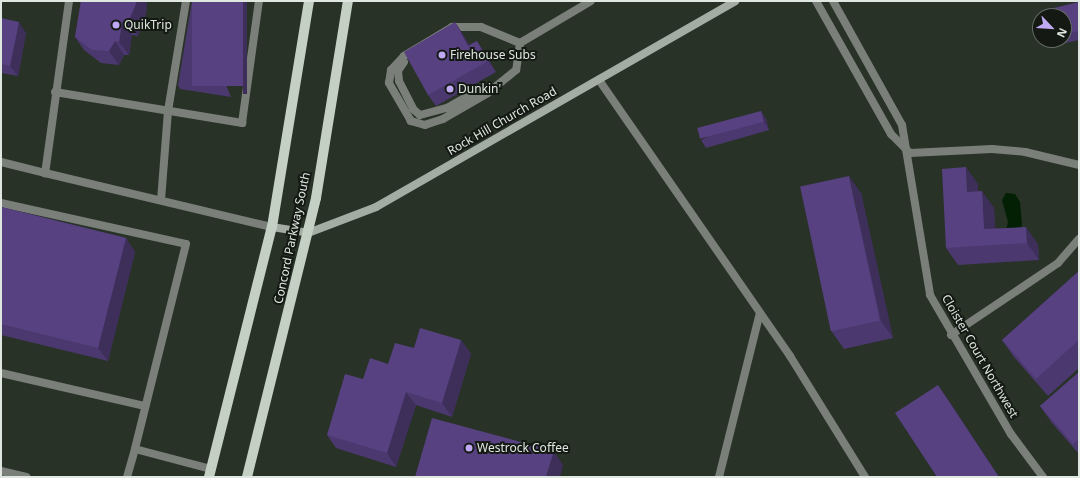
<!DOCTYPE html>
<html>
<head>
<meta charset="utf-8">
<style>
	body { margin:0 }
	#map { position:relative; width:1080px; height:478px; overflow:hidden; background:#283227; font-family:"Noto Sans",sans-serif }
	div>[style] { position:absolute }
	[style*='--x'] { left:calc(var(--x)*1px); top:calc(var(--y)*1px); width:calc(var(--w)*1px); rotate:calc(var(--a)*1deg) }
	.water>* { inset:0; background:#031f04 }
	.service>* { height:8px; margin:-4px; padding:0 4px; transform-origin:4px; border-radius:4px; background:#7a7f79 }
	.minor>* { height:8px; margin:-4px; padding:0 4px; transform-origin:4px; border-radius:4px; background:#7a7f79 }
	.secondary>* { height:8px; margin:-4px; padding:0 4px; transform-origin:4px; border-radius:4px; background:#a4ada3 }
	.primary>* { height:10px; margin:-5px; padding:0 5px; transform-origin:5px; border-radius:5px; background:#c4d0c3 }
	.wall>* { inset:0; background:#4b386e }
	.shaded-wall>* { inset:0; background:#3d2e5a; transform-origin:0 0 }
	.building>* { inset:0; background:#574180; transform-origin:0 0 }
	.dots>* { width:11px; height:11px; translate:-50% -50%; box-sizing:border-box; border:2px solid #141914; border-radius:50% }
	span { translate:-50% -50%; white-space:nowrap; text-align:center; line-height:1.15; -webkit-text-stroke:4px #141914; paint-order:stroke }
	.poi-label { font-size:12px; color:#e0e7e0 }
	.left { translate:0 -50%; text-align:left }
	.street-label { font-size:12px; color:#e0e7e0 }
	.frame { position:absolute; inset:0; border:2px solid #e0e7e0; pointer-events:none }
	.north { position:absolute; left:1032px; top:8px; width:40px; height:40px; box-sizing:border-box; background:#141914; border:1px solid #666b66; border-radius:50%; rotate:115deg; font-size:11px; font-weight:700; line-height:16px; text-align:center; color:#e0e7e0 }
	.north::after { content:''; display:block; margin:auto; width:14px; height:18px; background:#bfa8f4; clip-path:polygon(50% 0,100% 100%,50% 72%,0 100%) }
</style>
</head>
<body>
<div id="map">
	<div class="water">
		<div style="clip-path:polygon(1006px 193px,1015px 194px,1020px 202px,1022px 225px,1015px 236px,1006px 231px,1008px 222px,1002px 200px)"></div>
	</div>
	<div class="service">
		<div style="--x:69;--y:1;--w:174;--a:97.9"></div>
		<div style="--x:45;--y:173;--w:233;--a:13.4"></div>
		<div style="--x:452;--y:27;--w:29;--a:0"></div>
		<div style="--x:481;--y:27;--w:42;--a:22.3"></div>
		<div style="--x:520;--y:43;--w:27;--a:98"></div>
		<div style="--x:516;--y:70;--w:36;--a:141"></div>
		<div style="--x:488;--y:93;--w:52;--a:150"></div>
		<div style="--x:443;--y:119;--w:19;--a:162"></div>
		<div style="--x:425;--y:125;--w:15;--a:-164"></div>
		<div style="--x:411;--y:121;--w:44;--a:-120.1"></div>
		<div style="--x:389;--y:83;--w:13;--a:-81"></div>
		<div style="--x:391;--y:70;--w:19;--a:-47"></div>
		<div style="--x:404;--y:56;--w:56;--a:-31.1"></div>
		<div style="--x:520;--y:43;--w:82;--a:-30.6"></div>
		<div style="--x:404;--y:62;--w:11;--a:124"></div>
		<div style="--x:398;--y:71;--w:10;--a:84"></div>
		<div style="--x:399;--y:81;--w:31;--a:63"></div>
		<div style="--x:413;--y:109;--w:9;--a:41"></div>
		<div style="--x:420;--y:115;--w:28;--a:-15"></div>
		<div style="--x:447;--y:108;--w:40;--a:-29.7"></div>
		<div style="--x:482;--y:88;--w:10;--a:11"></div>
		<div style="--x:599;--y:80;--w:336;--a:55.3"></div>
		<div style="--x:790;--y:356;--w:142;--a:58.2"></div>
		<div style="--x:55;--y:92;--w:190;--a:9.4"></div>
		<div style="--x:242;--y:123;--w:123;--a:-82.1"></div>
		<div style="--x:1;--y:162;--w:45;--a:14"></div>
		<div style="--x:161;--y:200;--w:89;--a:-85.5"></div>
		<div style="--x:168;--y:111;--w:111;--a:-80.7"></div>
		<div style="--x:1;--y:203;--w:189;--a:12.5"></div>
		<div style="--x:186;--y:244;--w:211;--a:104"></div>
		<div style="--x:135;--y:449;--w:79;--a:14.7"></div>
		<div style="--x:1;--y:373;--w:148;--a:12.9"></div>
		<div style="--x:1;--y:471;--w:26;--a:13"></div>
		<div style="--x:127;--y:477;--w:29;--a:-74"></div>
		<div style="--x:719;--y:477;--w:169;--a:-76"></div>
	</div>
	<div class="minor">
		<div style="--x:816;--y:1;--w:153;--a:60.6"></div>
		<div style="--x:891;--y:134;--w:27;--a:45"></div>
		<div style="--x:833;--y:1;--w:142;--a:60.9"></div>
		<div style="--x:902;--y:125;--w:172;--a:80.6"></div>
		<div style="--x:930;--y:295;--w:161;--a:59.8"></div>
		<div style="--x:1011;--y:434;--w:54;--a:53.3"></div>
		<div style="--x:910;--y:153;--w:82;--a:-2.8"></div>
		<div style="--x:992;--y:149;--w:33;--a:5"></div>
		<div style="--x:1025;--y:152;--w:56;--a:13.5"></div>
		<div style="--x:951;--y:335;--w:129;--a:-33.9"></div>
		<div style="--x:1058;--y:263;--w:32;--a:-49"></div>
	</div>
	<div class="secondary">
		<div style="--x:272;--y:227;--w:36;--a:9"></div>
		<div style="--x:308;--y:233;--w:73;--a:-20.9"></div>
		<div style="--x:376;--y:207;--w:414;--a:-29.8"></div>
	</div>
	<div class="primary">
		<div style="--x:209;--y:477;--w:258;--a:-75.9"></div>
		<div style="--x:272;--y:227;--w:229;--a:-80.7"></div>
		<div style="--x:247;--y:477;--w:287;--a:-76.1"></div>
		<div style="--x:316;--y:198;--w:200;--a:-80.8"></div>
	</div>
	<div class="wall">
		<div style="clip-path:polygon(81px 1px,147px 1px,146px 15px,138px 36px,132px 35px,129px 55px,124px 55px,119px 65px,101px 63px,84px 50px,75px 37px)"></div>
		<div style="clip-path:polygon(192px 1px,231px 97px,180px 89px,178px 85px)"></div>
		<div style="clip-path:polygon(1079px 2px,1079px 40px,1052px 46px,1048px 40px,1064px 40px,1064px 16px)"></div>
		<div style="clip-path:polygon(1px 18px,26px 33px,18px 76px,1px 73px)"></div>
		<div style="clip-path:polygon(455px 22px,462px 33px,469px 45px,477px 41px,484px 52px,496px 72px,436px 106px,428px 95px)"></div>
		<div style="clip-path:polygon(761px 111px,766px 119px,769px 130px,706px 148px,701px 140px)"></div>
		<div style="clip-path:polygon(978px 184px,978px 191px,994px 208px,995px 228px,1038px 244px,1039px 260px,958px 265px,946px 248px)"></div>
		<div style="clip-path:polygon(861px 193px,893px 338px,844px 349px,832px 332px)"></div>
		<div style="clip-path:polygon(1px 207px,126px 238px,135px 252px,108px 361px,1px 335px)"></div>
		<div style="clip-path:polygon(1079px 271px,1079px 368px,1048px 396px,1014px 357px,1002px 340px)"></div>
		<div style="clip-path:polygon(461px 340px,471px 354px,452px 417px,416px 405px,396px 467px,336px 448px,327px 435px,388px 364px,414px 348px)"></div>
		<div style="clip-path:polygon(1079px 372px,1079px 454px,1052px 423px,1040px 406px)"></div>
	</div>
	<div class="shaded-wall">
		<div style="clip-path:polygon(137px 1px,147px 1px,146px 15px,138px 36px,128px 23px)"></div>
		<div style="left:243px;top:1px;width:4px;height:93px"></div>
		<div style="clip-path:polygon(19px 22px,26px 33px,18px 76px,10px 66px)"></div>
		<div style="clip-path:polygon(122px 22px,132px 35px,129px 55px,119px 42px)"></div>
		<div style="clip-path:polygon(455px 22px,462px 33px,476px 56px,468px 46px)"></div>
		<div style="clip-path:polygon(115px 41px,124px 55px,119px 65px,109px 51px)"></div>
		<div style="clip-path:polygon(477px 41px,484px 52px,496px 72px,488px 61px)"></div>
		<div style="clip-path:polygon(761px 111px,766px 119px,769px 130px,764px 122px)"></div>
		<div style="clip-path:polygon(966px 167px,978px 184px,979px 209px,967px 192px)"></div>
		<div style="clip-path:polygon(849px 176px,861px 193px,893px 338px,881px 321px)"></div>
		<div style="clip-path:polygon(982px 191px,994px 208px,996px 245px,984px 229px)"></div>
		<div style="clip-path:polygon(1026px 227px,1038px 244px,1039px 260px,1027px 243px)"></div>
		<div style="clip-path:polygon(126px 238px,135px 252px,108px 361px,98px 348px)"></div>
		<div style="clip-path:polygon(461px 340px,471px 354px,452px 417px,442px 403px)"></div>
		<div style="clip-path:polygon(938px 385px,950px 402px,999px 477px)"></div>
		<div style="clip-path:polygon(406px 392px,416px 405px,396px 467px,387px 453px)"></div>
		<div style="clip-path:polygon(554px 451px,563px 465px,560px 477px,546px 477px)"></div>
	</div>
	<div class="building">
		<div style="clip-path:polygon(81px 1px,137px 1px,128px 23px,122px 22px,119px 42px,115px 41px,109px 51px,92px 50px,75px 37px)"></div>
		<div style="left:192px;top:1px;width:51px;height:85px"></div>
		<div style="clip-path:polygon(1079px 2px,1079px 31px,1064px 34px,1064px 16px,1042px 16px,1041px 11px)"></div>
		<div style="clip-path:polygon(1px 18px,19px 22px,10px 66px,1px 64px)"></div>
		<div style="clip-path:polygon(455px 22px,468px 46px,477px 41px,488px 61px,428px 95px,404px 52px)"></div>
		<div style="left:761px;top:111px;width:11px;height:66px;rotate:75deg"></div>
		<div style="clip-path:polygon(966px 167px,967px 192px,982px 191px,984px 229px,1026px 227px,1027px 243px,946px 248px,942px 169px)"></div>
		<div style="left:849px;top:176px;width:148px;height:50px;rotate:78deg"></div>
		<div style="clip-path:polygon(1px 207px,126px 238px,98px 348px,1px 324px)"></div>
		<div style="clip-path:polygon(1079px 271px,1079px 340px,1036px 379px,1002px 340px)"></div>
		<div style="clip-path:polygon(420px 328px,461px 340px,442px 403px,406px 392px,387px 453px,327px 435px,345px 374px,363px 379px,370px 358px,388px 364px,395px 343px,414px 348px)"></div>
		<div style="clip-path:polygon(1079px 372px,1079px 439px,1073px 444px,1040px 406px)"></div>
		<div style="clip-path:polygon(938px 385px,999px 477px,937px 477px,895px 413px)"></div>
		<div style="clip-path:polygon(432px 418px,554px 451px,546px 477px,415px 477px)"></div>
	</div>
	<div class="dots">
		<div style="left:116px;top:25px;background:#bfa8f4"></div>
		<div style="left:442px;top:55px;background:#bfa8f4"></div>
		<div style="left:450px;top:89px;background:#bfa8f4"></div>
		<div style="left:469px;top:448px;background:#bfa8f4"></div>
	</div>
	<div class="poi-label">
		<span class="left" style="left:124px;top:25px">QuikTrip</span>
		<span class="left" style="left:450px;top:55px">Firehouse Subs</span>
		<span class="left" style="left:458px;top:89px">Dunkin'</span>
		<span class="left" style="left:477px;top:448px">Westrock Coffee</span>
	</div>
	<div class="street-label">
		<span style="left:502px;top:121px;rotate:-30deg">Rock Hill Church Road</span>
		<span style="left:292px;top:238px;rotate:-78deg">Concord Parkway South</span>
		<span style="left:980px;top:356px;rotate:60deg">Cloister Court Northwest</span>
	</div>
	<div class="frame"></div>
	<div class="north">N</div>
</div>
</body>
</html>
